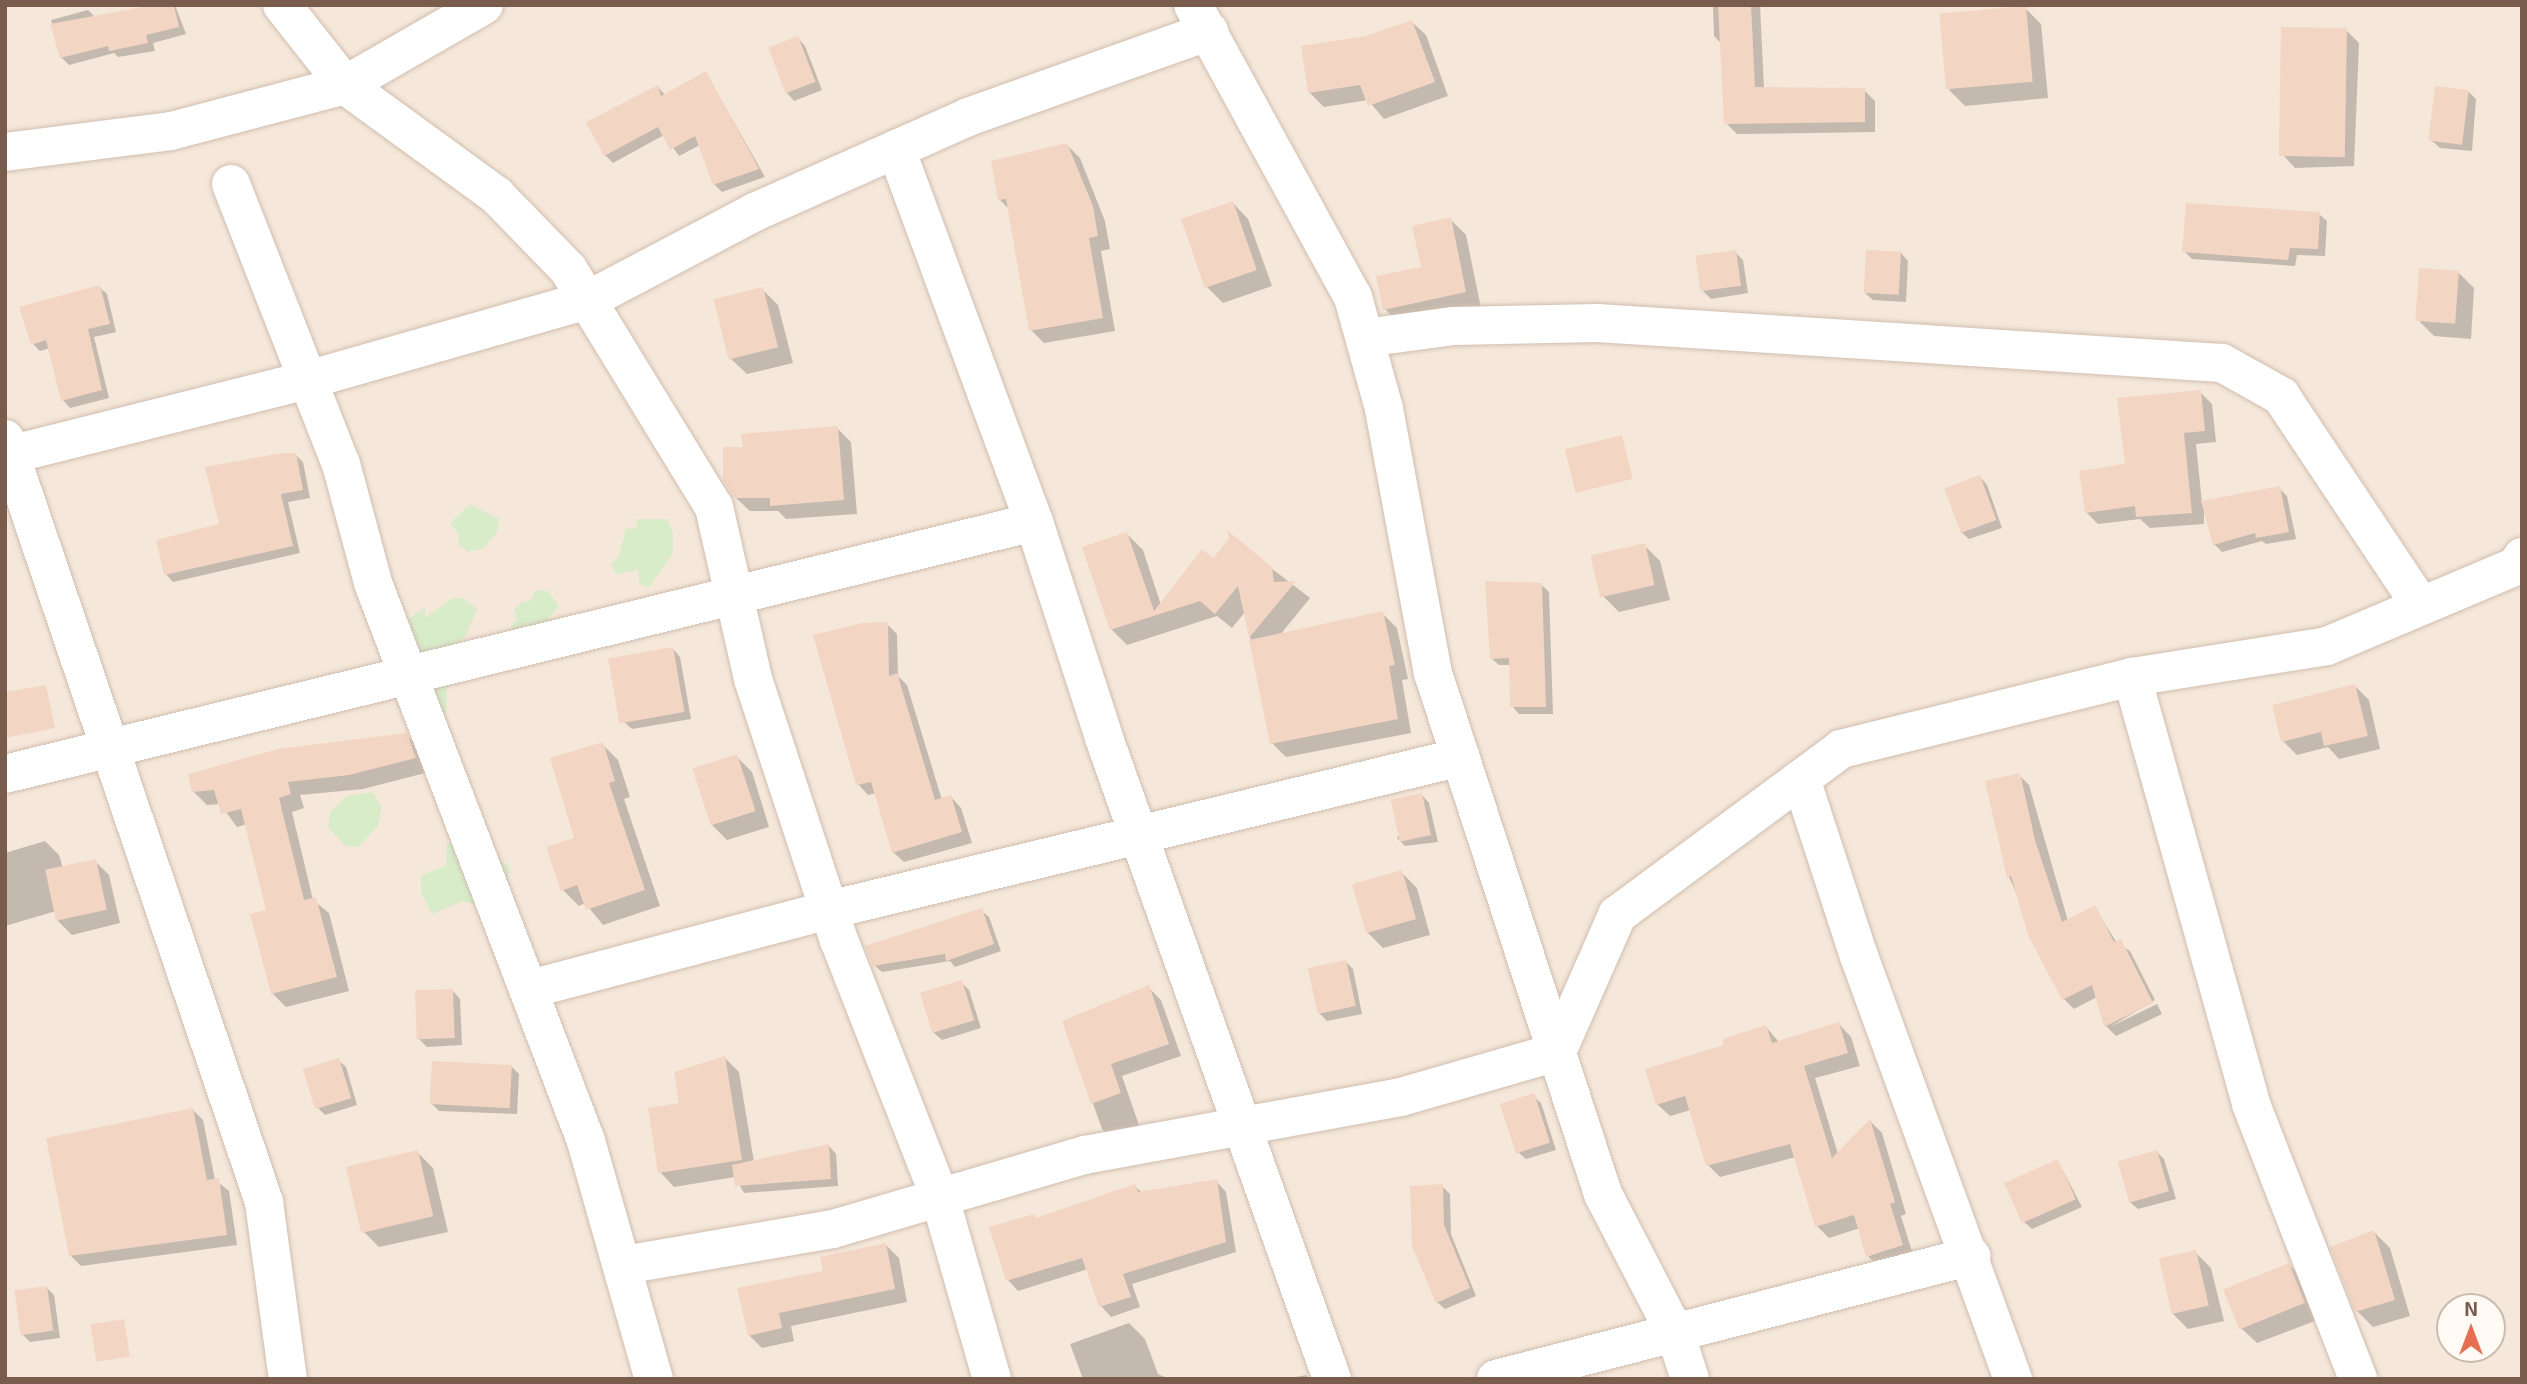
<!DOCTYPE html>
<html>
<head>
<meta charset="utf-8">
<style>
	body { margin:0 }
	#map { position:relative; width:2527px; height:1384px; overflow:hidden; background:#fdf6ec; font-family:"Exo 2",sans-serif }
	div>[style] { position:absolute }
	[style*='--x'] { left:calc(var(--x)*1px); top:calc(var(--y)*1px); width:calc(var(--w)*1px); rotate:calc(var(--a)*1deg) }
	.residential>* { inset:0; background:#f5e8da }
	.green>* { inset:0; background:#d8ecc9 }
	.shadow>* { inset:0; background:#0003 }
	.building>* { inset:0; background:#f3d5c3; transform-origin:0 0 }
	.roads { filter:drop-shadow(0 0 2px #d1beb0) drop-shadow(0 0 2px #d1beb0) }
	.street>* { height:38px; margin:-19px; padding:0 19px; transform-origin:19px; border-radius:19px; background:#fff }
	span { translate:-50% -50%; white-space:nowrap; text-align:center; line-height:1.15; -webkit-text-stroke:5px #fffaf3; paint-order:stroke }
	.frame { position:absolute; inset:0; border:7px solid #7a5c4d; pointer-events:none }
	.north { position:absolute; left:2436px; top:1293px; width:70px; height:70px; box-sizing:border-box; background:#fffaf3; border:2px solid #cabbb1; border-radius:50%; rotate:0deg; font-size:19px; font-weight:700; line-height:28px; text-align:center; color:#7a5c4d }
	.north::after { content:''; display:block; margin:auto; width:24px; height:32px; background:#e76f51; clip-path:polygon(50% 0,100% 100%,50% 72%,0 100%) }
</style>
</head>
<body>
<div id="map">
	<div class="residential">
		<div style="clip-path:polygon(evenodd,5px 5px,2522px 5px,2522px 1379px,5px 1379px,5px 5px,2450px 1307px,2492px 1307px,2492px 1349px,2450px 1349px,2450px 1307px)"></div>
	</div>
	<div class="green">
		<div style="clip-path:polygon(470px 504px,499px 519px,497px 532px,484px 548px,468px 552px,458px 544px,459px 535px,450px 523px)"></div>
		<div style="clip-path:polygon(637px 519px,667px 519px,673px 533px,673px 553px,649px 587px,639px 584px,638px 570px,616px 574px,611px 564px,618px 558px,626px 528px,636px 529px)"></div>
		<div style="clip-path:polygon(535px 590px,548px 591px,559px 606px,529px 644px,509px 634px,512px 623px,517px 622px,514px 609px,522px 602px,531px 601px)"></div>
		<div style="clip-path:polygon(453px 598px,465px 599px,477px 609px,465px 637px,449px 648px,466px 675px,447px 687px,446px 712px,436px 723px,406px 714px,396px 705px,396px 694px,419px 666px,406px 621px,425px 607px,425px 618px)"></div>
		<div style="clip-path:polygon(373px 792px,381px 807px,379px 825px,358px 847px,345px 846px,328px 827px,330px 812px,347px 796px)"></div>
		<div style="clip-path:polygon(447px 843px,489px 854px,510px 867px,506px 892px,485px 908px,463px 901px,432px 914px,421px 892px,421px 875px,446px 866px)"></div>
	</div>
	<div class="shadow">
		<div style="clip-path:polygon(175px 5px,186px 34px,153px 43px,155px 51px,118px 57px,114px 53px,69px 65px,61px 57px,51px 20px,88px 10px,96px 18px)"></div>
		<div style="clip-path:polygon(1713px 5px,1760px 5px,1764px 89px,1864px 90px,1875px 101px,1875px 132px,1737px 134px,1726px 123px,1721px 43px,1714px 36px)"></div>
		<div style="clip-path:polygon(2025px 8px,2041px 24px,2048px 98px,1965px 106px,1949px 90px)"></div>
		<div style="clip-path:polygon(1412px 22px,1426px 35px,1448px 96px,1384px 119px,1368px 100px,1324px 107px,1310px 93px,1366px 38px)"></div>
		<div style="clip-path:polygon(2346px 30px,2359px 43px,2354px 166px,2295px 168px,2283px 155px)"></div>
		<div style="clip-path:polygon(798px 38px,805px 46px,822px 90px,794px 101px,787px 93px)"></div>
		<div style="clip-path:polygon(706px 73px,765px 177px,722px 192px,714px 184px,700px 145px,679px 156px,664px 135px,613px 163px,605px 155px,658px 87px,666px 96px)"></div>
		<div style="clip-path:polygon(2469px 92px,2476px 99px,2472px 151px,2440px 148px,2432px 141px)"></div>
		<div style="clip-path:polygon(1067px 145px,1080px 158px,1105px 221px,1110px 249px,1101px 251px,1115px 331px,1044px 343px,1031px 330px,1009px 209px,1000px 200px)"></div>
		<div style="clip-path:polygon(1233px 203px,1248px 219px,1272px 286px,1223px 303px,1207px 287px)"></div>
		<div style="clip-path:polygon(2319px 214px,2327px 221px,2325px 256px,2297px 255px,2295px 266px,2192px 259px,2184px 251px)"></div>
		<div style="clip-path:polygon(1450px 219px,1466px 235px,1481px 308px,1401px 325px,1385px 309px,1423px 268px)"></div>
		<div style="clip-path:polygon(1735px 252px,1743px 260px,1748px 293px,1711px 299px,1703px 291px)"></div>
		<div style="clip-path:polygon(1901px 253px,1908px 261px,1906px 302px,1873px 300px,1865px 293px)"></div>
		<div style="clip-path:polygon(2458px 272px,2474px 288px,2471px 339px,2434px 336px,2418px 320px)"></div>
		<div style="clip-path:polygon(99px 287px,107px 294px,116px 332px,94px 337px,109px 398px,70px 408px,63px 400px,50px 348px,40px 351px,33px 344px)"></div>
		<div style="clip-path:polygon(762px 289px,778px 305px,793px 363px,747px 374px,731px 359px)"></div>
		<div style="clip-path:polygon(2200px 392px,2212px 404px,2216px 442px,2196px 444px,2202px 503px,2279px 488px,2287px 496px,2296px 539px,2266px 544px,2262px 541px,2222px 552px,2214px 544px,2204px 505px,2204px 524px,2150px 528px,2140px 519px,2098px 524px,2086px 512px)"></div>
		<div style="clip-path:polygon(837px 428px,851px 442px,857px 514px,786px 519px,778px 511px,750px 511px,735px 497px,745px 448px)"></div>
		<div style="clip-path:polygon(296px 455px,303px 462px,310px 498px,288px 502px,300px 553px,173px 582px,166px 574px)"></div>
		<div style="clip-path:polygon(1980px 477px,1987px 485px,2002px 528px,1969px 539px,1961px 532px)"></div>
		<div style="clip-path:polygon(1127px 534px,1143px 550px,1161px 605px,1213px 561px,1271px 568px,1310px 598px,1280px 635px,1382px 613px,1397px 628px,1408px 679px,1402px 680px,1411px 733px,1286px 757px,1272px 743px,1245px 612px,1232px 628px,1217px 616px,1127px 645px,1111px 629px)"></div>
		<div style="clip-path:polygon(1644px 545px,1660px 561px,1670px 600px,1619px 612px,1603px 596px)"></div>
		<div style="clip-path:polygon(1541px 584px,1549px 592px,1553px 714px,1519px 714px,1512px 706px,1511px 665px,1499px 665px,1491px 658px)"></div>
		<div style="clip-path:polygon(887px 624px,897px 634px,898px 676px,907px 685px,942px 800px,951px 797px,961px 808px,972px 843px,904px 862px,893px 852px,876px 793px,868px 795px,858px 784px)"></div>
		<div style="clip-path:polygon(673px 649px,680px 657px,691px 719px,632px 729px,624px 722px)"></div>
		<div style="clip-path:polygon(2355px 686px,2369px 700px,2380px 749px,2339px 759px,2328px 747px,2297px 755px,2283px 741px)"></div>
		<div style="clip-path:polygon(406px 735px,420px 749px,429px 772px,363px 789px,300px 795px,304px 808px,292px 812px,313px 900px,329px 913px,349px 991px,286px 1007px,272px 993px,268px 911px,247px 824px,237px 827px,220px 804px,207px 805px,193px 791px)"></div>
		<div style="clip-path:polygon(602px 744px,618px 760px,630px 797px,624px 799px,660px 906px,603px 925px,585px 903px,579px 906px,563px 890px)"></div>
		<div style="clip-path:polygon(736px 756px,752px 772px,769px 827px,727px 840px,711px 824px)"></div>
		<div style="clip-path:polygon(2019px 775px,2029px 785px,2068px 921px,2094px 907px,2117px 943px,2130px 951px,2155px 1000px,2110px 1027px,2157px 1004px,2162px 1014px,2116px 1036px,2106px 1026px,2097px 997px,2074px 1009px,2064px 999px,2009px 877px)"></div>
		<div style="clip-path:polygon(1422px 795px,1429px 803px,1438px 842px,1405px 846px,1397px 838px)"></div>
		<div style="clip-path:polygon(45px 841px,59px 855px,63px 868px,95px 861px,109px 875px,120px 923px,72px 935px,58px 921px,56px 911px,5px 926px,5px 853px)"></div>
		<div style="clip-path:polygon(1401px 872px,1417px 888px,1430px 935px,1383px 948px,1367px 932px)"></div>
		<div style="clip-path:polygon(981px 910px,989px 917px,1001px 951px,955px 967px,950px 961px,882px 972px,874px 965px)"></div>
		<div style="clip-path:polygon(1346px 962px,1353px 969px,1362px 1014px,1327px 1021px,1319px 1013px)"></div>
		<div style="clip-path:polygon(961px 982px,969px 990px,981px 1028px,942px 1040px,934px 1033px)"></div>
		<div style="clip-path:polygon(1148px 987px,1161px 1000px,1181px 1056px,1122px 1076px,1143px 1137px,1115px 1142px,1102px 1129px,1064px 1022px)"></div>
		<div style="clip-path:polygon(453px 991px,460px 999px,462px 1045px,427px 1047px,419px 1039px)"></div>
		<div style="clip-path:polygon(1839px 1024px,1851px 1037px,1860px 1066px,1815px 1078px,1838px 1154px,1870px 1121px,1882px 1133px,1906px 1214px,1901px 1216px,1914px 1258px,1880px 1268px,1868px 1256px,1860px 1228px,1829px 1238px,1817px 1226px,1796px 1157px,1720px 1177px,1708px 1165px,1691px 1110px,1670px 1116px,1657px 1104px,1726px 1046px,1766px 1027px,1779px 1042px)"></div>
		<div style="clip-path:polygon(725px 1058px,739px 1072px,754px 1162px,829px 1146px,836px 1154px,838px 1186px,744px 1193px,735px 1177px,674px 1187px,660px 1172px)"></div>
		<div style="clip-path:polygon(338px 1060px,346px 1067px,357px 1105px,325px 1115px,317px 1107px)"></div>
		<div style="clip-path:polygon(511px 1066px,519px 1074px,517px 1114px,439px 1111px,432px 1104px)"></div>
		<div style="clip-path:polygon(1533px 1096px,1541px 1103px,1556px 1150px,1526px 1159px,1518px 1152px)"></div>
		<div style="clip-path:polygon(192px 1109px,203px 1120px,215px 1180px,229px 1191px,237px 1245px,81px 1266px,70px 1255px)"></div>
		<div style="clip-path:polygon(417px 1152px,433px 1168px,448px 1232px,379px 1247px,363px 1231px)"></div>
		<div style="clip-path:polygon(2157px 1152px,2164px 1159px,2176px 1199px,2138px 1209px,2130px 1202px)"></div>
		<div style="clip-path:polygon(2058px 1161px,2082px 1207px,2032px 1229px,2024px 1222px)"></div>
		<div style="clip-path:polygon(1216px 1181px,1226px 1192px,1236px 1252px,1132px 1284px,1140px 1307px,1111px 1317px,1101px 1306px,1088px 1269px,1018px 1291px,1008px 1280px,992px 1228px,1038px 1220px,1135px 1186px,1142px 1193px)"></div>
		<div style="clip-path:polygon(1442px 1186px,1450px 1194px,1451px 1234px,1476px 1296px,1445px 1309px,1437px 1302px)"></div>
		<div style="clip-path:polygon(2374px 1232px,2390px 1248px,2410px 1316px,2373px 1327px,2357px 1311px)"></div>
		<div style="clip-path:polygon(886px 1245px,899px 1258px,907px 1302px,791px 1326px,794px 1341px,762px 1348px,749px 1335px,825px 1272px)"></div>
		<div style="clip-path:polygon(2195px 1252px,2211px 1268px,2224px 1321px,2188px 1329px,2172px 1313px)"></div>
		<div style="clip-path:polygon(2289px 1265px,2305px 1280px,2320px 1319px,2257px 1343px,2241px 1328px)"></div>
		<div style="clip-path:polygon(46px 1287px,54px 1295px,60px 1338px,30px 1342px,22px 1334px)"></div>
		<div style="clip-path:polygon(1129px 1323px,1145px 1339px,1158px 1374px,1169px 1379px,1083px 1379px,1070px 1344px)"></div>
		<div style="clip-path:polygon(1306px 1375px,1309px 1379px,1286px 1379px)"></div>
	</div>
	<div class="building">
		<div style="clip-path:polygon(154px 5px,174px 5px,179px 27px,146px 35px,148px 43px,109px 51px,108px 46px,60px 58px,50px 24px)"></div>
		<div style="clip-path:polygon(1718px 5px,1751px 5px,1755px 87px,1865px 88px,1865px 122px,1724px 124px)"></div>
		<div style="left:2026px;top:6px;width:76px;height:87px;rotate:85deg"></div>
		<div style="clip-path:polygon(1412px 20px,1435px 82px,1368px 106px,1360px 85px,1308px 93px,1301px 46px,1366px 36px)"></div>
		<div style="left:2281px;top:27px;width:66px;height:129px;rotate:1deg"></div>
		<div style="left:798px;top:36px;width:49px;height:32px;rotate:69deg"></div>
		<div style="clip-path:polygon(706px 71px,759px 169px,713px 185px,695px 136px,670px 150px,658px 127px,604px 156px,586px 122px,658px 85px,661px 96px)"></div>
		<div style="left:2435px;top:86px;width:34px;height:55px;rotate:7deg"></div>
		<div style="clip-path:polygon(1067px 143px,1093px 206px,1098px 236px,1089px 238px,1103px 318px,1029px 331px,1006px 199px,998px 200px,991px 161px)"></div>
		<div style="left:1233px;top:201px;width:73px;height:55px;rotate:71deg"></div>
		<div style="clip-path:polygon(2186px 203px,2320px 212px,2318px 249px,2290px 248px,2288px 260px,2182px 252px)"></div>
		<div style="clip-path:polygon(1451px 217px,1466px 292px,1383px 310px,1376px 276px,1421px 267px,1412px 226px)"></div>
		<div style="left:1736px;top:250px;width:36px;height:41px;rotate:82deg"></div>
		<div style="left:1866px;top:250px;width:35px;height:43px;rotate:3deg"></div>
		<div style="left:2419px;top:268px;width:40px;height:53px;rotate:4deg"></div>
		<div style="clip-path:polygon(100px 285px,110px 324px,88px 329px,102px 390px,61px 401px,46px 340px,31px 345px,19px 307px)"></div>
		<div style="left:763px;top:287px;width:62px;height:51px;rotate:76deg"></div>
		<div style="clip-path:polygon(2201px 390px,2205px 431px,2184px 433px,2192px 513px,2136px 517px,2135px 506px,2085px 513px,2079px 471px,2125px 464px,2117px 398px)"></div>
		<div style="clip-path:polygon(838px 426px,844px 500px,770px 506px,770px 498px,734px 498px,723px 480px,723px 447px,743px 447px,741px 434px)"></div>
		<div style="left:1622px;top:435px;width:45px;height:59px;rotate:76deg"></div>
		<div style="clip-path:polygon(282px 453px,296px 453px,303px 490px,281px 494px,293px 546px,164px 575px,156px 540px,219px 524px,205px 467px)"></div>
		<div style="left:1980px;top:475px;width:48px;height:38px;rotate:70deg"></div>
		<div style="clip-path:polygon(2280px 486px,2289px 532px,2256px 538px,2255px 533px,2213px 545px,2201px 501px)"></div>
		<div style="clip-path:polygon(1227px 530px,1272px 567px,1274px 582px,1296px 581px,1249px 638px,1238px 586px,1215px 614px,1200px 601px,1110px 630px,1082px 547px,1127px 532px,1154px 611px,1202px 549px,1213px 558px,1229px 539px)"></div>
		<div style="left:1645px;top:543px;width:43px;height:56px;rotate:77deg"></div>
		<div style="clip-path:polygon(1485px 581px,1542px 583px,1546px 707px,1510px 707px,1509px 658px,1490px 659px)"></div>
		<div style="clip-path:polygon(1383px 611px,1395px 665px,1389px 666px,1398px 719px,1270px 744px,1249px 640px)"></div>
		<div style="clip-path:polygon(888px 622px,889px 676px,897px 673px,935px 800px,951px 795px,962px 832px,892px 853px,871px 782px,856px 785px,813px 635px,862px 623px)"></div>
		<div style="left:673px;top:647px;width:66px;height:66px;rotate:80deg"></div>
		<div style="clip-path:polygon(2355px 684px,2368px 736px,2324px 746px,2321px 732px,2281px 742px,2272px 705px)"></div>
		<div style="clip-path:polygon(46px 685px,55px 728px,5px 738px,5px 692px)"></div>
		<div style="clip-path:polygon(407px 733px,416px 758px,349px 775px,288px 782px,291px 794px,279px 798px,304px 900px,316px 897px,337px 977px,271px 994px,250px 914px,266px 910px,241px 809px,221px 814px,214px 790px,192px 792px,188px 774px,278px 749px)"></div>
		<div style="clip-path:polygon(603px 742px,615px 781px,609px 783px,645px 890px,586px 910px,577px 885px,561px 891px,546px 847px,574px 838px,550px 758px)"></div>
		<div style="left:737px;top:754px;width:60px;height:47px;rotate:72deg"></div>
		<div style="clip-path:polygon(2020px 773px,2035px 840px,2062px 922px,2095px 905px,2114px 942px,2121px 939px,2153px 1003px,2104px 1027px,2092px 985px,2062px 1000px,2028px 935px,2011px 876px,2007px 878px,1985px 781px)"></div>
		<div style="left:1422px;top:793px;width:43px;height:32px;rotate:78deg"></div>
		<div style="left:96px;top:859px;width:52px;height:52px;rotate:78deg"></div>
		<div style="left:1402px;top:870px;width:51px;height:52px;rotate:74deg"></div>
		<div style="clip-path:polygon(982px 908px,994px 944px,946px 961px,945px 954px,873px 966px,865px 946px)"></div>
		<div style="left:1346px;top:960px;width:47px;height:39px;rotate:78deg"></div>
		<div style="left:962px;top:980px;width:42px;height:44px;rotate:73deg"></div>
		<div style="clip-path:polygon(1149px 985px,1169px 1044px,1111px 1064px,1121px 1093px,1091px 1104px,1062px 1021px)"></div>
		<div style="left:453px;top:989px;width:49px;height:38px;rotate:88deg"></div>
		<div style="clip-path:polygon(1839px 1022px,1848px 1053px,1804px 1066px,1832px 1158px,1870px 1119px,1895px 1202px,1890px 1204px,1903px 1245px,1866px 1257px,1854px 1215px,1815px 1227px,1790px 1144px,1706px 1166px,1685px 1096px,1656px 1105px,1645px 1069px,1724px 1045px,1722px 1039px,1766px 1025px,1772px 1043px)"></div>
		<div style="clip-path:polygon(725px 1056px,742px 1160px,658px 1173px,648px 1108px,679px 1103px,674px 1072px)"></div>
		<div style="left:339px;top:1058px;width:42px;height:38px;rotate:73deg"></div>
		<div style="left:432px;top:1061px;width:80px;height:43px;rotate:3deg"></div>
		<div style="left:1534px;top:1093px;width:52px;height:36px;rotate:72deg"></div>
		<div style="clip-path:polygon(193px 1108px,207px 1180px,219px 1178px,227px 1235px,69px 1256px,46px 1138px)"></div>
		<div style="clip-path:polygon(829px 1144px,831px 1179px,735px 1186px,732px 1165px)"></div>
		<div style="left:418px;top:1150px;width:68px;height:74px;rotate:77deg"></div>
		<div style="left:2157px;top:1150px;width:43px;height:41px;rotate:74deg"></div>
		<div style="left:2058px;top:1159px;width:44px;height:59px;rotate:66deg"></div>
		<div style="clip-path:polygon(1217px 1179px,1226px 1242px,1123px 1274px,1131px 1297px,1099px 1307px,1082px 1258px,1006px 1281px,989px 1227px,1034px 1214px,1036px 1218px,1135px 1184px,1138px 1192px)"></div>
		<div style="clip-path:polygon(1443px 1184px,1444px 1225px,1470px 1288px,1436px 1303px,1412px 1246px,1410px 1186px)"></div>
		<div style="clip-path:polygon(2374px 1230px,2395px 1300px,2355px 1312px,2330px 1247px)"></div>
		<div style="clip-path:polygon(886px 1243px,895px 1289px,779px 1313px,782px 1328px,748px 1336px,737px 1288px,823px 1271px,820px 1257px)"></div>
		<div style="left:2196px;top:1250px;width:57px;height:38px;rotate:77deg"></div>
		<div style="left:2289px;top:1263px;width:43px;height:71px;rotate:68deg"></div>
		<div style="left:47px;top:1286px;width:45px;height:33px;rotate:82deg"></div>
		<div style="left:124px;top:1319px;width:38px;height:34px;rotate:81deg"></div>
	</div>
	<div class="roads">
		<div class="street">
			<div style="--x:282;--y:5;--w:102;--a:51.8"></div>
			<div style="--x:345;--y:85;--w:188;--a:36.1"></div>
			<div style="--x:497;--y:196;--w:102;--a:45.8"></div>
			<div style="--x:568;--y:269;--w:279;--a:58.5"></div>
			<div style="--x:714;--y:507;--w:176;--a:77.2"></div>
			<div style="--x:753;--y:679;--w:275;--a:71.8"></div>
			<div style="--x:839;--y:940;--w:277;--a:68.6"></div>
			<div style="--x:940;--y:1198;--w:188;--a:74"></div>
			<div style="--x:1193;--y:5;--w:333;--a:61.3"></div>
			<div style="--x:1353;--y:297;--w:116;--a:74.5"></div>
			<div style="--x:1384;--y:409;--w:269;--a:79.5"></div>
			<div style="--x:1433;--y:673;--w:548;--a:71.93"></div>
			<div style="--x:1603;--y:1194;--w:157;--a:62.6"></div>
			<div style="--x:1675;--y:1333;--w:48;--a:71.9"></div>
			<div style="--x:896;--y:149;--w:398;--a:69.7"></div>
			<div style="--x:1034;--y:522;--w:227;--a:72"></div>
			<div style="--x:1104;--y:738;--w:680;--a:70.42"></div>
			<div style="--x:5;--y:152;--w:167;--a:-7.2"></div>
			<div style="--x:171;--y:131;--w:180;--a:-14.8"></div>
			<div style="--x:345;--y:85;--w:160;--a:-29.9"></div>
			<div style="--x:231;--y:184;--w:301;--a:68.6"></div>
			<div style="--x:341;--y:464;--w:123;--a:74.9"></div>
			<div style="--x:373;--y:583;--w:597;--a:69.11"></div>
			<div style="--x:586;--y:1141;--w:248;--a:74.1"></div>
			<div style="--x:1365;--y:338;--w:90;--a:-7.7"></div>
			<div style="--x:1454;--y:326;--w:143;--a:-1.2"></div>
			<div style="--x:1597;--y:323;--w:626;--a:3.66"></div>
			<div style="--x:2222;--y:363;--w:68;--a:29.2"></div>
			<div style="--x:2281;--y:396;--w:252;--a:56.3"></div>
			<div style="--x:5;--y:439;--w:806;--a:71.25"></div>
			<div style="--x:264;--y:1202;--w:179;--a:82.3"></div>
			<div style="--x:5;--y:456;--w:311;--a:-14.1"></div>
			<div style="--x:307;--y:380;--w:292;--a:-15.9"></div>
			<div style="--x:588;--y:300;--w:189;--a:-27.8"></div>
			<div style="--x:755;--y:212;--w:233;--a:-24"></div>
			<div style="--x:968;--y:117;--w:256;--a:-19.6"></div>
			<div style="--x:2132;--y:677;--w:443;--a:74.4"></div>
			<div style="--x:2251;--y:1104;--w:295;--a:68.7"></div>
			<div style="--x:5;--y:774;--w:1059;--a:-13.76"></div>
			<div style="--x:1801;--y:779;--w:186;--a:71.9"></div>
			<div style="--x:1859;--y:956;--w:450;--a:70"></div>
			<div style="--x:530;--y:989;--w:309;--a:-14.8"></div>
			<div style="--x:829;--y:910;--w:650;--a:-13.61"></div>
			<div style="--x:624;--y:1265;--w:212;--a:-9.8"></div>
			<div style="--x:833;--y:1229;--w:263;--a:-16.4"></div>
			<div style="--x:1085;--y:1155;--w:321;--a:-10.4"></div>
			<div style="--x:1401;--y:1097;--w:162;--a:-16.1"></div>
			<div style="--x:1557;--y:1052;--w:150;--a:-66.3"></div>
			<div style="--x:1617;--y:915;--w:279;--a:-36.5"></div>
			<div style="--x:1841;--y:749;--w:300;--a:-13.9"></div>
			<div style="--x:2132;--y:677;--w:197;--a:-9"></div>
			<div style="--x:2327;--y:646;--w:205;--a:-22.9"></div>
			<div style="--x:2516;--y:566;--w:11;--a:-56"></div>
			<div style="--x:1496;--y:1379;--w:491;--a:-14.5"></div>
		</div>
	</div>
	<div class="frame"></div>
	<div class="north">N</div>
</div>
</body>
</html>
